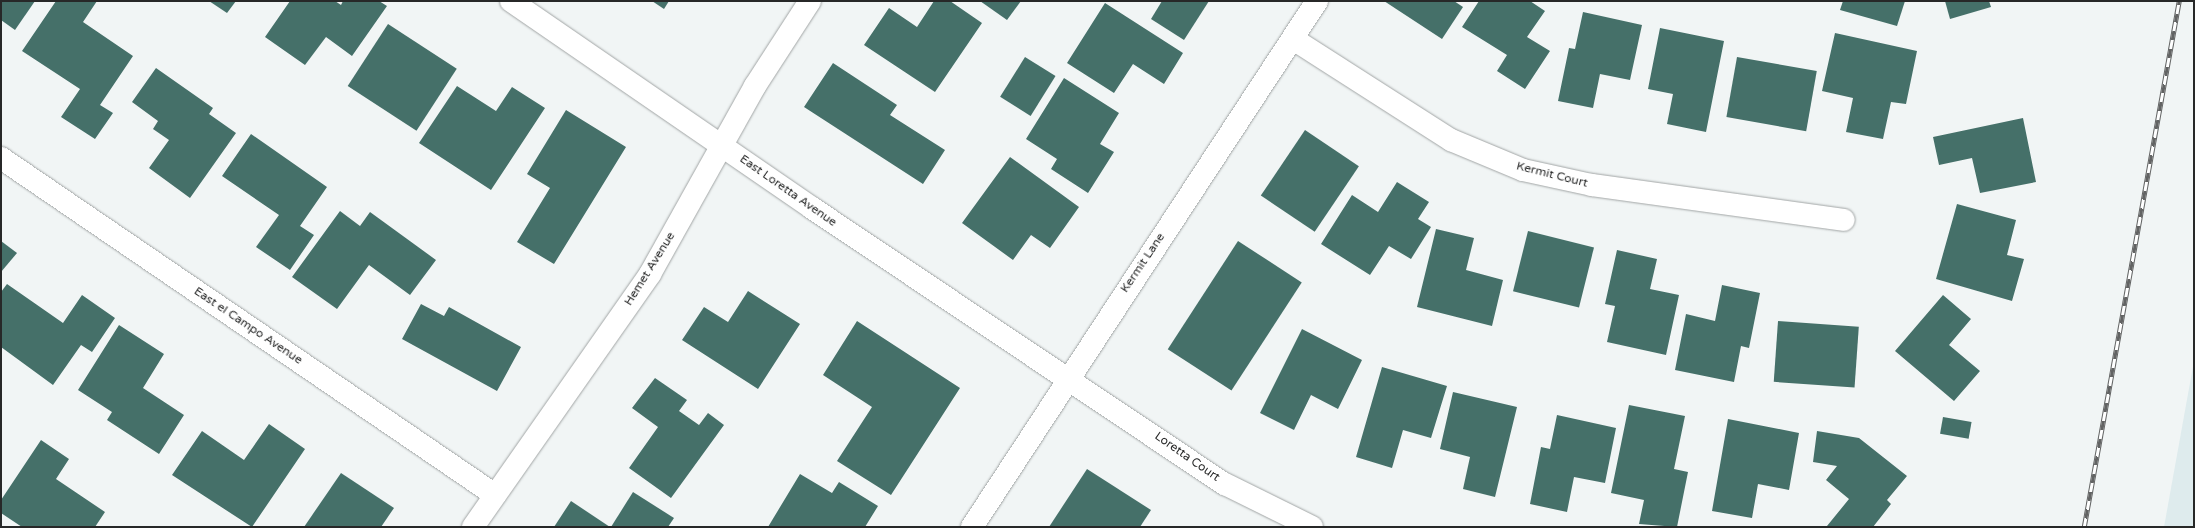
<!DOCTYPE html>
<html>
<head>
<meta charset="utf-8">
<style>
	body { margin:0 }
	#map { position:relative; width:2195px; height:528px; overflow:hidden; background:#f1f5f5; font-family:"Varela Round",sans-serif }
	div>[style] { position:absolute }
	[style*='--x'] { left:calc(var(--x)*1px); top:calc(var(--y)*1px); width:calc(var(--w)*1px); rotate:calc(var(--a)*1deg) }
	.built>* { inset:0; background:#deebed }
	.building>* { inset:0; background:#457069; transform-origin:0 0 }
	.roads { filter:drop-shadow(0 0 1px #a1a5a5) drop-shadow(0 0 1px #a1a5a5) }
	.minor>* { height:22px; margin:-11px; padding:0 11px; transform-origin:11px; border-radius:11px; background:#fff }
	.rail>* { height:4.5px; margin-top:-2.25px; transform-origin:0; background:repeating-linear-gradient(90deg,#fff 0 9px,#626363 0 18px); box-sizing:border-box; border-block:1px solid #626363 }
	span { translate:-50% -50%; white-space:nowrap; text-align:center; line-height:1.15; -webkit-text-stroke:4px #fff; paint-order:stroke }
	.street-label { font-size:12px; color:#272828 }
	.frame { position:absolute; inset:0; border:2px solid #272828; pointer-events:none }
</style>
</head>
<body>
<div id="map">
	<div class="built">
		<div style="clip-path:polygon(2194px 361px,2194px 527px,2164px 527px,2188px 394px)"></div>
	</div>
	<div class="building">
		<div style="clip-path:polygon(1px 1px,35px 1px,15px 30px,1px 20px)"></div>
		<div style="clip-path:polygon(56px 1px,97px 1px,83px 22px,133px 56px,100px 105px,113px 113px,95px 139px,61px 117px,80px 89px,22px 51px)"></div>
		<div style="clip-path:polygon(209px 1px,236px 1px,227px 13px)"></div>
		<div style="clip-path:polygon(290px 1px,335px 1px,341px 5px,343px 1px,379px 1px,387px 6px,352px 56px,326px 37px,305px 65px,265px 37px)"></div>
		<div style="clip-path:polygon(652px 1px,669px 1px,664px 9px)"></div>
		<div style="clip-path:polygon(934px 1px,950px 1px,982px 23px,935px 92px,864px 45px,889px 8px,917px 27px)"></div>
		<div style="clip-path:polygon(980px 1px,1021px 1px,1007px 20px)"></div>
		<div style="clip-path:polygon(1162px 1px,1209px 1px,1184px 40px,1151px 19px)"></div>
		<div style="clip-path:polygon(1384px 1px,1454px 1px,1463px 7px,1442px 39px)"></div>
		<div style="clip-path:polygon(1479px 1px,1530px 1px,1545px 11px,1527px 37px,1550px 51px,1525px 89px,1497px 71px,1507px 55px,1462px 27px)"></div>
		<div style="clip-path:polygon(1843px 1px,1905px 1px,1897px 26px,1840px 10px)"></div>
		<div style="clip-path:polygon(1945px 1px,1989px 1px,1991px 7px,1950px 19px)"></div>
		<div style="clip-path:polygon(1105px 3px,1183px 53px,1164px 84px,1133px 64px,1114px 93px,1067px 63px)"></div>
		<div style="clip-path:polygon(1583px 12px,1642px 25px,1630px 80px,1600px 74px,1593px 108px,1558px 101px,1569px 48px,1575px 49px)"></div>
		<div style="left:388px;top:24px;width:82px;height:74px;rotate:33deg"></div>
		<div style="clip-path:polygon(1660px 28px,1724px 41px,1706px 132px,1667px 124px,1673px 94px,1648px 89px)"></div>
		<div style="clip-path:polygon(1835px 33px,1917px 51px,1906px 104px,1891px 102px,1883px 139px,1846px 132px,1853px 98px,1822px 91px)"></div>
		<div style="left:1025px;top:57px;width:36px;height:47px;rotate:32deg"></div>
		<div style="left:1737px;top:57px;width:81px;height:61px;rotate:10deg"></div>
		<div style="clip-path:polygon(833px 63px,897px 105px,890px 115px,945px 150px,923px 184px,804px 107px)"></div>
		<div style="clip-path:polygon(156px 68px,213px 108px,209px 114px,236px 133px,190px 198px,149px 168px,169px 140px,153px 129px,158px 121px,132px 102px)"></div>
		<div style="clip-path:polygon(1064px 78px,1119px 113px,1100px 144px,1114px 152px,1088px 193px,1051px 169px,1057px 159px,1026px 139px)"></div>
		<div style="clip-path:polygon(457px 86px,496px 111px,512px 87px,545px 108px,491px 190px,419px 143px)"></div>
		<div style="clip-path:polygon(566px 110px,626px 147px,554px 264px,517px 242px,550px 188px,527px 174px)"></div>
		<div style="clip-path:polygon(2023px 118px,2036px 182px,1980px 193px,1972px 158px,1939px 165px,1933px 137px)"></div>
		<div style="left:1305px;top:130px;width:65px;height:79px;rotate:34deg"></div>
		<div style="clip-path:polygon(251px 134px,327px 187px,300px 226px,314px 235px,290px 270px,256px 247px,279px 215px,222px 176px)"></div>
		<div style="clip-path:polygon(1010px 157px,1079px 207px,1050px 248px,1031px 235px,1013px 260px,962px 223px)"></div>
		<div style="clip-path:polygon(1397px 182px,1429px 202px,1418px 219px,1431px 227px,1411px 259px,1389px 246px,1370px 275px,1321px 244px,1352px 195px,1378px 212px)"></div>
		<div style="clip-path:polygon(1957px 204px,2016px 220px,2007px 255px,2024px 259px,2012px 301px,1936px 279px)"></div>
		<div style="clip-path:polygon(340px 211px,360px 226px,370px 212px,436px 260px,410px 295px,369px 265px,337px 309px,292px 277px)"></div>
		<div style="clip-path:polygon(1436px 229px,1474px 238px,1466px 270px,1503px 280px,1492px 326px,1417px 307px)"></div>
		<div style="left:1528px;top:231px;width:68px;height:62px;rotate:14deg"></div>
		<div style="clip-path:polygon(1px 241px,17px 253px,1px 272px)"></div>
		<div style="left:1238px;top:241px;width:76px;height:129px;rotate:33deg"></div>
		<div style="clip-path:polygon(1617px 250px,1657px 259px,1650px 289px,1679px 295px,1666px 355px,1607px 342px,1615px 306px,1605px 304px)"></div>
		<div style="clip-path:polygon(7px 284px,63px 323px,82px 295px,115px 318px,92px 352px,81px 345px,53px 385px,1px 347px,1px 292px)"></div>
		<div style="clip-path:polygon(1722px 285px,1760px 293px,1749px 348px,1741px 346px,1734px 382px,1675px 370px,1686px 314px,1715px 321px)"></div>
		<div style="clip-path:polygon(748px 291px,800px 324px,758px 389px,682px 340px,704px 307px,728px 322px)"></div>
		<div style="clip-path:polygon(1943px 295px,1971px 319px,1949px 345px,1980px 371px,1954px 401px,1895px 351px)"></div>
		<div style="clip-path:polygon(421px 304px,444px 316px,449px 307px,521px 347px,497px 391px,402px 339px)"></div>
		<div style="clip-path:polygon(857px 321px,960px 388px,891px 495px,837px 461px,872px 407px,823px 375px)"></div>
		<div style="left:1778px;top:321px;width:81px;height:61px;rotate:4deg"></div>
		<div style="clip-path:polygon(119px 325px,164px 354px,143px 388px,184px 415px,159px 454px,107px 420px,112px 412px,78px 390px)"></div>
		<div style="clip-path:polygon(1302px 329px,1362px 360px,1338px 409px,1311px 395px,1294px 430px,1260px 413px)"></div>
		<div style="clip-path:polygon(1382px 367px,1447px 386px,1431px 438px,1403px 430px,1392px 468px,1356px 457px)"></div>
		<div style="clip-path:polygon(655px 378px,687px 400px,679px 411px,699px 425px,708px 413px,724px 425px,671px 498px,629px 468px,658px 427px,632px 408px)"></div>
		<div style="clip-path:polygon(1453px 392px,1517px 407px,1495px 497px,1463px 489px,1470px 457px,1440px 449px)"></div>
		<div style="clip-path:polygon(1629px 405px,1685px 416px,1674px 469px,1688px 472px,1677px 527px,1639px 524px,1644px 500px,1611px 493px)"></div>
		<div style="clip-path:polygon(1557px 415px,1616px 428px,1605px 483px,1574px 477px,1567px 512px,1530px 504px,1541px 447px,1550px 449px)"></div>
		<div style="left:1943px;top:417px;width:29px;height:17px;rotate:10deg"></div>
		<div style="clip-path:polygon(1728px 419px,1799px 433px,1789px 490px,1758px 484px,1752px 518px,1712px 511px)"></div>
		<div style="clip-path:polygon(269px 424px,305px 449px,252px 527px,172px 475px,202px 431px,244px 460px)"></div>
		<div style="clip-path:polygon(1817px 431px,1859px 438px,1907px 476px,1887px 500px,1891px 504px,1873px 527px,1827px 526px,1849px 499px,1826px 480px,1837px 466px,1813px 462px)"></div>
		<div style="clip-path:polygon(41px 440px,69px 459px,56px 479px,105px 512px,95px 527px,22px 527px,1px 513px,1px 500px)"></div>
		<div style="clip-path:polygon(1087px 469px,1151px 510px,1140px 527px,1049px 527px)"></div>
		<div style="clip-path:polygon(341px 473px,394px 508px,381px 527px,304px 527px)"></div>
		<div style="clip-path:polygon(800px 474px,832px 493px,839px 482px,878px 506px,865px 527px,768px 527px)"></div>
		<div style="clip-path:polygon(633px 492px,674px 518px,668px 527px,611px 527px)"></div>
		<div style="clip-path:polygon(571px 501px,610px 527px,554px 527px)"></div>
	</div>
	<div class="roads">
		<div class="minor">
			<div style="--x:511;--y:1;--w:365;--a:34.5"></div>
			<div style="--x:812;--y:208;--w:497;--a:33.8"></div>
			<div style="--x:1225;--y:484;--w:97;--a:26.3"></div>
			<div style="--x:1293;--y:39;--w:188;--a:32.6"></div>
			<div style="--x:1451;--y:140;--w:78;--a:22.6"></div>
			<div style="--x:1523;--y:170;--w:71;--a:12.3"></div>
			<div style="--x:1592;--y:185;--w:254;--a:7.9"></div>
			<div style="--x:1;--y:158;--w:598;--a:34.3"></div>
			<div style="--x:473;--y:527;--w:309;--a:-55"></div>
			<div style="--x:650;--y:274;--w:215;--a:-60.8"></div>
			<div style="--x:755;--y:86;--w:101;--a:-57.1"></div>
			<div style="--x:972;--y:527;--w:629;--a:-56.74"></div>
		</div>
	</div>
	<div class="rail">
		<div style="--x:2084;--y:527;--w:535;--a:-79.76"></div>
	</div>
	<div class="street-label">
		<span style="left:1552px;top:175px;rotate:14deg">Kermit Court</span>
		<span style="left:788px;top:191px;rotate:35deg">East Loretta Avenue</span>
		<span style="left:1143px;top:263px;rotate:-56deg">Kermit Lane</span>
		<span style="left:650px;top:269px;rotate:-58deg">Hemet Avenue</span>
		<span style="left:248px;top:326px;rotate:34deg">East el Campo Avenue</span>
		<span style="left:1187px;top:457px;rotate:35deg">Loretta Court</span>
	</div>
	<div class="frame"></div>
</div>
</body>
</html>
